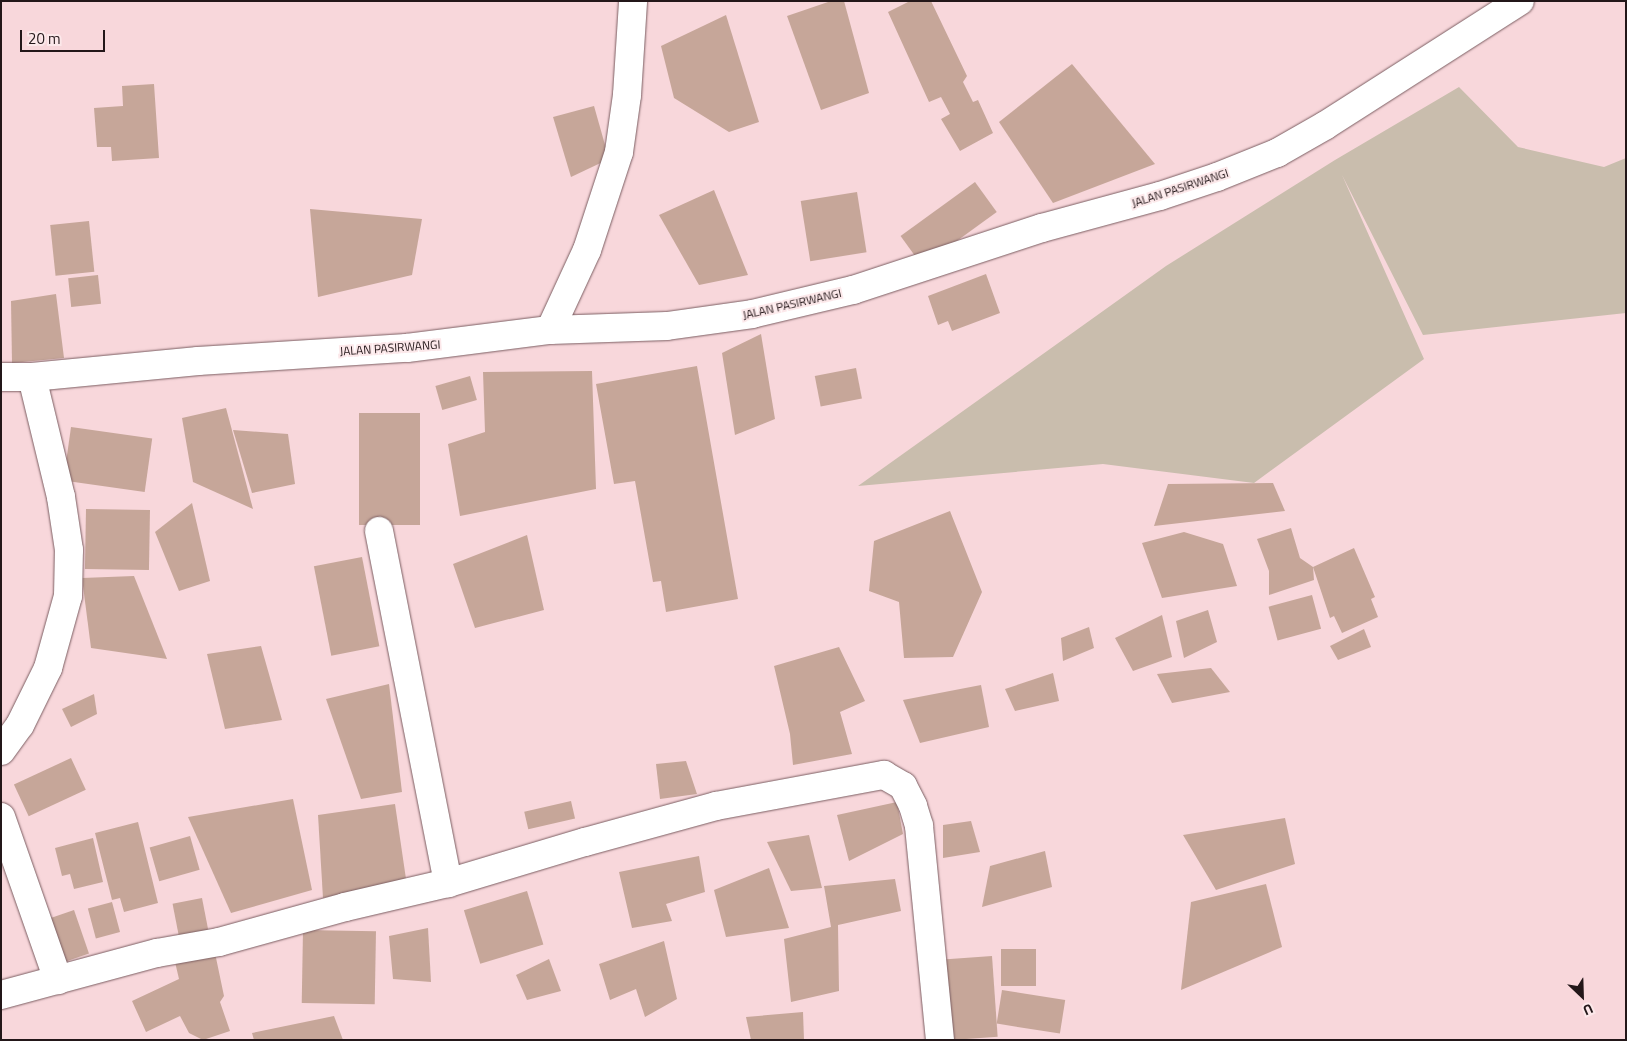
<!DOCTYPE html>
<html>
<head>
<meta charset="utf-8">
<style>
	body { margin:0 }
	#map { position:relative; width:1627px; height:1041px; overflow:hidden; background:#f8d7db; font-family:"Titillium Web",sans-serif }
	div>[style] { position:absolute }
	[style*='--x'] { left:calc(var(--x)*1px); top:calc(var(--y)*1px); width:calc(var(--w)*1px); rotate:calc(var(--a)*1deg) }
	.green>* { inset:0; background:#c9bdad }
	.building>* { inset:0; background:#c6a699; transform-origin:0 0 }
	.roads { filter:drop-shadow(0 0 1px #7b5e62) drop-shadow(0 0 1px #7b5e62) }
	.minor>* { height:28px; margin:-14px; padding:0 14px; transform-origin:14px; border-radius:14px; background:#fff }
	.tertiary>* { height:28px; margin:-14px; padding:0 14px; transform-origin:14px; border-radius:14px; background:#fff }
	span { translate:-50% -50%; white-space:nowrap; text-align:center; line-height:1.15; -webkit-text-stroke:4px #fce8ea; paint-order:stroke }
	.street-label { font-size:12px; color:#231719 }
	.frame { position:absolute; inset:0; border:2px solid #231719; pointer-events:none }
	.north { position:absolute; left:1557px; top:971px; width:50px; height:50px; -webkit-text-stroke:4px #fce8ea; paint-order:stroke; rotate:156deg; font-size:14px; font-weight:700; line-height:20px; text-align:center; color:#231719 }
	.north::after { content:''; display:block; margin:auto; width:18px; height:22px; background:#231719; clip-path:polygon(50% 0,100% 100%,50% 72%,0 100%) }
	.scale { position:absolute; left:20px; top:30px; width:85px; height:22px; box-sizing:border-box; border:2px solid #231719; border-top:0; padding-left:6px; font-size:15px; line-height:18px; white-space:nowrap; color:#231719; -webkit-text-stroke:4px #fce8ea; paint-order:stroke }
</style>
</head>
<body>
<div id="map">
	<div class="green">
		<div style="clip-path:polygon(1459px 87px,1518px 147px,1604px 167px,1626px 158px,1626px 313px,1423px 335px,1342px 175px,1424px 359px,1254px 483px,1103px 464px,858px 486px,1166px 266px,1335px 160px)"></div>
	</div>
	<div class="building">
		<div style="clip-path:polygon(831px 1px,844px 1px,869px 93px,821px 110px,787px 16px)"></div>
		<div style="clip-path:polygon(910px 1px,931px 1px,967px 76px,963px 82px,973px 102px,978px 100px,993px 133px,960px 151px,941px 119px,950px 114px,941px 97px,929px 102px,888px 12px)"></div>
		<div style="clip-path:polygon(726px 15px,759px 122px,729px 132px,674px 98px,661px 46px)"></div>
		<div style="clip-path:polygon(1072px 64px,1155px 164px,1053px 203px,999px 122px)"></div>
		<div style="clip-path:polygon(154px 84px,159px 158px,112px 161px,111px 147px,97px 147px,94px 108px,123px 106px,122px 86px)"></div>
		<div style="clip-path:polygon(594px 106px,609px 159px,571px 177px,553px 117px)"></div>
		<div style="left:975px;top:182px;width:37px;height:92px;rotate:54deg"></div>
		<div style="clip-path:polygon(714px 190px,748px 275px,699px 285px,659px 215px)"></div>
		<div style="left:857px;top:192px;width:61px;height:57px;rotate:81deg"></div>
		<div style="clip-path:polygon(310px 209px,422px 219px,412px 275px,318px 297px)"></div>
		<div style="left:89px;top:221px;width:51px;height:39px;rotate:84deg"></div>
		<div style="clip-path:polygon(986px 274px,1000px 313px,952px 331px,948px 321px,938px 325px,928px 296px)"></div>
		<div style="left:98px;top:275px;width:29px;height:30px;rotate:84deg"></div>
		<div style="clip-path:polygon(56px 294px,64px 358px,12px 363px,11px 301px)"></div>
		<div style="clip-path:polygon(761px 334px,775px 419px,735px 435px,722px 353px)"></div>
		<div style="clip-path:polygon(697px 366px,738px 599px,666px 612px,661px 581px,653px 582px,635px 481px,614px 484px,596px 384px)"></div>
		<div style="left:856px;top:368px;width:31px;height:42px;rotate:79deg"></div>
		<div style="clip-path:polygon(592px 371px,596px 489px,460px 516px,448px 444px,485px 432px,483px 372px)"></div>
		<div style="left:470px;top:376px;width:25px;height:36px;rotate:74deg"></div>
		<div style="clip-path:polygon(226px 408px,253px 509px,193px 482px,182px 418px)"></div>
		<div style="left:359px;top:413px;width:61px;height:112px"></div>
		<div style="left:71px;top:427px;width:82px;height:54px;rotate:8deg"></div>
		<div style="clip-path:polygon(233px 430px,288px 434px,295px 484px,252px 493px)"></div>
		<div style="clip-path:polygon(1273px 483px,1285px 511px,1154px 526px,1168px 484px)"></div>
		<div style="clip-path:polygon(192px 503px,210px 581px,179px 591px,155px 532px)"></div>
		<div style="left:86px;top:509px;width:64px;height:60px;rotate:1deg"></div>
		<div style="clip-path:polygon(950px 511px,982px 592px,953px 657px,904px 658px,899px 602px,869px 591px,874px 541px)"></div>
		<div style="clip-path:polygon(1291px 528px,1300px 558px,1313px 567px,1354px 548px,1375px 597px,1371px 599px,1378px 617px,1342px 633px,1334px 616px,1330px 618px,1313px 567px,1314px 580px,1269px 595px,1269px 571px,1257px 539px)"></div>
		<div style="clip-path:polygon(1184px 532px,1223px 544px,1237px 586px,1162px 598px,1142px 543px)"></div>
		<div style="clip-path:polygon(527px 535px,544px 610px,475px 628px,453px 564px)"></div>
		<div style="left:362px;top:557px;width:91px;height:49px;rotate:79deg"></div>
		<div style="clip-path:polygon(134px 576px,167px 659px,91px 648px,82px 578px)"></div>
		<div style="left:1312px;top:595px;width:35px;height:45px;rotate:75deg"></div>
		<div style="clip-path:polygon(1208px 610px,1217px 642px,1184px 658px,1176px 621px)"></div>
		<div style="clip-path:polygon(1162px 615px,1172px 657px,1133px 671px,1115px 638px)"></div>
		<div style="clip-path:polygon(1089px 627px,1094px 648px,1063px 661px,1061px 638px)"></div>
		<div style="clip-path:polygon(1364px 629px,1371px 647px,1338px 660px,1330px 646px)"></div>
		<div style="clip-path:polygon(261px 646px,282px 720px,225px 729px,207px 654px)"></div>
		<div style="clip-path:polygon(839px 647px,865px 701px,840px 712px,852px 754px,793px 765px,790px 734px,774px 666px)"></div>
		<div style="clip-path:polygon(1211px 668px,1230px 692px,1172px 703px,1157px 674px)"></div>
		<div style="clip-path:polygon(1053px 673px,1059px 701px,1015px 711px,1005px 689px)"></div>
		<div style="clip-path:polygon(389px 684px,402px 792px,361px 799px,326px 699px)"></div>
		<div style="clip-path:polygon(981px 685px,989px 727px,920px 743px,903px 700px)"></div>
		<div style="clip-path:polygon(94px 694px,97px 714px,71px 727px,62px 709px)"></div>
		<div style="left:71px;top:758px;width:35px;height:63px;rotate:65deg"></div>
		<div style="clip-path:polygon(686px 761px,697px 794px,660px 799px,656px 764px)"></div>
		<div style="clip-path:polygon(293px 799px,312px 890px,231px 913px,188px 817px)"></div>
		<div style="left:571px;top:801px;width:18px;height:48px;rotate:77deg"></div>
		<div style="clip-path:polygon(897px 802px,903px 834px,849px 861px,837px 815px)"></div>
		<div style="clip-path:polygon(395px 804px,406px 879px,323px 898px,318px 815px)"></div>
		<div style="clip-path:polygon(1285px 818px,1295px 864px,1216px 890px,1183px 835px)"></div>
		<div style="clip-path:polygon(971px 821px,980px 852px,943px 858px,943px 825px)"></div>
		<div style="clip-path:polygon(138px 822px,158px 903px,124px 912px,120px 898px,112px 900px,95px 833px)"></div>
		<div style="clip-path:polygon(809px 835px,822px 888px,791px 891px,767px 842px)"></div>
		<div style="left:190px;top:836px;width:35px;height:42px;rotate:74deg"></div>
		<div style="clip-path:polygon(93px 838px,103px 882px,74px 889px,70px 874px,62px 876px,55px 848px)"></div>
		<div style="clip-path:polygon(1045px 851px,1052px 887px,982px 907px,990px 866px)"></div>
		<div style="clip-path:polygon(699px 856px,705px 892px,666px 904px,672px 921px,632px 928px,619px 872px)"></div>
		<div style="clip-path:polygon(769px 868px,789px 928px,726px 937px,714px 890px)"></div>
		<div style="clip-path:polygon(895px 879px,901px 911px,838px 925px,839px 991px,791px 1002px,784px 939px,831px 927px,824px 886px)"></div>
		<div style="clip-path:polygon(1266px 884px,1282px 947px,1181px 990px,1191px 902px)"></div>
		<div style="left:527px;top:891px;width:56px;height:66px;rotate:73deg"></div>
		<div style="left:202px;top:898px;width:36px;height:30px;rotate:79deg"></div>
		<div style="left:112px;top:902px;width:31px;height:25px;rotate:75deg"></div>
		<div style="left:74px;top:910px;width:46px;height:33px;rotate:71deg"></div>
		<div style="clip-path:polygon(428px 928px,431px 982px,393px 979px,389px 936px)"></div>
		<div style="left:303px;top:930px;width:73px;height:73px;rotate:1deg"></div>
		<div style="clip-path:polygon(664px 941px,677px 999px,645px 1017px,636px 989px,610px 1000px,599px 964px)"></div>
		<div style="left:1001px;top:949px;width:35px;height:37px"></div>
		<div style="clip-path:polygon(215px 953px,224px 996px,220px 1002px,230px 1031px,203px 1040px,189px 1033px,180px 1016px,146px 1032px,132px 1001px,179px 979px,175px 962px)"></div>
		<div style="left:992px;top:956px;width:81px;height:49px;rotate:86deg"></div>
		<div style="clip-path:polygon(549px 959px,561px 991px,527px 1000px,516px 975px)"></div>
		<div style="left:1002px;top:990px;width:64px;height:34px;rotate:9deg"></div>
		<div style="clip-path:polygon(803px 1012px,804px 1040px,751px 1040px,746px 1017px)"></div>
		<div style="clip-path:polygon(334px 1016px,343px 1040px,254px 1040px,252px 1033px)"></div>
	</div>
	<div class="roads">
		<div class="minor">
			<div style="--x:550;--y:330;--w:88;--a:-65.2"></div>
			<div style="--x:587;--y:250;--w:103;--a:-71.9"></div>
			<div style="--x:619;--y:152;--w:58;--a:-82"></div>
			<div style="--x:627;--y:95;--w:94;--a:-86.3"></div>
			<div style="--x:379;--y:531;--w:359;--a:78.9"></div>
			<div style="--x:1;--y:751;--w:32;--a:-54"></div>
			<div style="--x:20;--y:725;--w:64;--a:-63.8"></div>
			<div style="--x:48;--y:668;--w:75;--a:-74.5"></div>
			<div style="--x:68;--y:596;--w:46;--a:-88.8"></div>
			<div style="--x:69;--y:550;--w:54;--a:-98.6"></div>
			<div style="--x:61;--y:497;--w:123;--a:-103.6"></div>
			<div style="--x:1;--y:817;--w:173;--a:70.7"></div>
			<div style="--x:1;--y:995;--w:162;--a:-15.1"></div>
			<div style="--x:157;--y:953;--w:63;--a:-10.1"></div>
			<div style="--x:219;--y:942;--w:131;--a:-15.5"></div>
			<div style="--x:345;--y:907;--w:106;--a:-13.1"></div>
			<div style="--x:448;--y:883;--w:143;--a:-16.7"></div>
			<div style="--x:585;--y:842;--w:136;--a:-15.4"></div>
			<div style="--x:716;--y:806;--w:171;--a:-10.5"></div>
			<div style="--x:884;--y:775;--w:22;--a:30"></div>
			<div style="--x:903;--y:786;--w:22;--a:63"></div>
			<div style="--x:913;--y:806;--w:21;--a:73"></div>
			<div style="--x:919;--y:826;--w:215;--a:84.4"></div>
		</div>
		<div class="tertiary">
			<div style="--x:1;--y:377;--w:31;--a:0"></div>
			<div style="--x:32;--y:377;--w:167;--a:-5.5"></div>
			<div style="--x:198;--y:361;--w:209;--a:-3.6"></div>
			<div style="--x:407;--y:348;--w:144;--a:-7.2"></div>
			<div style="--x:550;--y:330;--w:117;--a:-2"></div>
			<div style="--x:667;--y:326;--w:86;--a:-8"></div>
			<div style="--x:752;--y:314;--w:104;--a:-13.4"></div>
			<div style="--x:853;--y:290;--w:199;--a:-18.2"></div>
			<div style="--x:1042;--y:228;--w:122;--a:-15.2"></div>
			<div style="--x:1160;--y:196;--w:60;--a:-18.4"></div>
			<div style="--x:1217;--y:177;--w:65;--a:-21.8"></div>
			<div style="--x:1277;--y:153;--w:56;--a:-29.7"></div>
			<div style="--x:1326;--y:125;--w:230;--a:-32.6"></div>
		</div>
	</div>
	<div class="street-label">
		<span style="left:1180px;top:188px;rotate:-18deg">JALAN PASIRWANGI</span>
		<span style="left:792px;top:304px;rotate:-13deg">JALAN PASIRWANGI</span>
		<span style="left:390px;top:348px;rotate:-4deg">JALAN PASIRWANGI</span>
	</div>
	<div class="frame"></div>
	<div class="north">U</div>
	<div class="scale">20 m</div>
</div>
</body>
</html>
